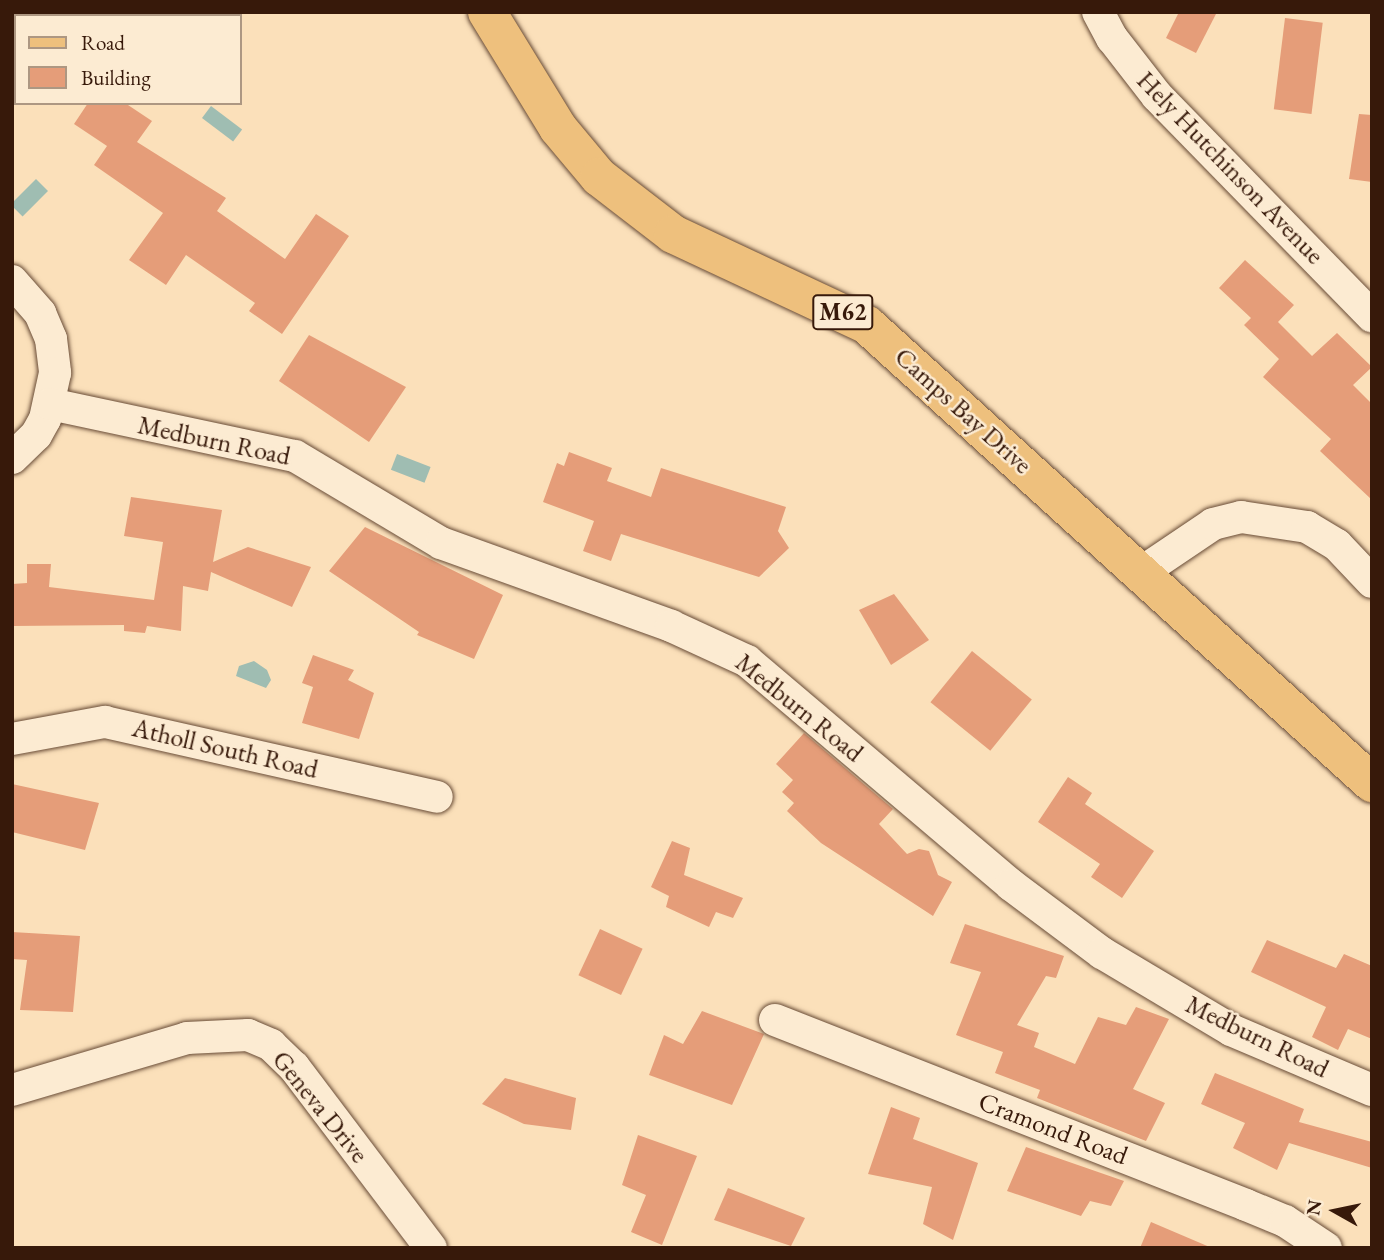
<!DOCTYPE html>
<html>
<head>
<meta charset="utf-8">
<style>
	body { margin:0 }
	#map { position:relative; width:1384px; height:1260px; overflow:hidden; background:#fbe0ba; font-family:"EB Garamond",serif }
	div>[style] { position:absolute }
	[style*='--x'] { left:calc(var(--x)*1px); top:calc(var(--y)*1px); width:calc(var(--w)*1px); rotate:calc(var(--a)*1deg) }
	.water>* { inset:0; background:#9fbdb2; transform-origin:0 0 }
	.building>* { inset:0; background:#e59d79; transform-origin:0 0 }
	.roads { filter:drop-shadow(0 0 2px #684b36) drop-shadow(0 0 2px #684b36) }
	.minor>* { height:32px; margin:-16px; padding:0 16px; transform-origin:16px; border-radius:16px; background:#fcebd2 }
	.major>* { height:38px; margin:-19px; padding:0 19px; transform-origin:19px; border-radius:19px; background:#eec07d }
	span { translate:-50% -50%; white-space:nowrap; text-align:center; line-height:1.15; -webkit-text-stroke:5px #fcebd2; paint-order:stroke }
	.shield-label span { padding:2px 5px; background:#fcebd2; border:2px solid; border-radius:5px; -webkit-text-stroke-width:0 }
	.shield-label { font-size:24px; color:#37190a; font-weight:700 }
	.street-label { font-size:26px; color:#37190a }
	.frame { position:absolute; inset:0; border:14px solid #37190a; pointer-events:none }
	.legend { position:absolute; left:14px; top:14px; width:228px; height:91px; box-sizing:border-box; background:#fcebd2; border:2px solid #ad9782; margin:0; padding:9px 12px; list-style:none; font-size:21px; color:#37190a }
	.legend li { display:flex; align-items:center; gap:14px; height:35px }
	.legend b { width:35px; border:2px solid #ad9782 }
	.north { position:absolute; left:1300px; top:1176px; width:70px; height:70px; -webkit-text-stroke:5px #fcebd2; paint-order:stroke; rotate:279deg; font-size:19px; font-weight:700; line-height:28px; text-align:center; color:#37190a }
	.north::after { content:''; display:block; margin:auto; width:24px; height:32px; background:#37190a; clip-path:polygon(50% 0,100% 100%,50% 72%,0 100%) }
</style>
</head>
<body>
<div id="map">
	<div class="water">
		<div style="left:211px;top:106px;width:39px;height:15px;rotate:37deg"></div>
		<div style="left:36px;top:179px;width:17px;height:36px;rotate:45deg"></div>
		<div style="left:397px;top:454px;width:36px;height:17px;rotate:21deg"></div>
		<div style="clip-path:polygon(254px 661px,267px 670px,271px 680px,266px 688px,236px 676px,239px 666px)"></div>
	</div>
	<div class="building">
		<div style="clip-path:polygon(1179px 12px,1217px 12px,1196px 53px,1166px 38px)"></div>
		<div style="left:1285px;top:18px;width:38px;height:92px;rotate:7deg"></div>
		<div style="clip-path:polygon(88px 103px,125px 103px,152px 121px,137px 142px,226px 198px,217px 211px,285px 259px,316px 214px,349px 236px,282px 334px,249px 311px,255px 303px,186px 255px,166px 285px,129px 260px,163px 213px,94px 165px,107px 146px,74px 124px)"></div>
		<div style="clip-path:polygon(1359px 114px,1372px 115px,1372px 182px,1349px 179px)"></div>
		<div style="clip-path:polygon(1245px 260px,1294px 305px,1278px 322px,1312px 356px,1337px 333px,1372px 367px,1353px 385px,1372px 404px,1372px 500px,1320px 451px,1331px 439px,1263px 377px,1279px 359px,1244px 325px,1251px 318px,1219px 288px)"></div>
		<div style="clip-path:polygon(309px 335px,406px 387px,369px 442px,279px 381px)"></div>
		<div style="clip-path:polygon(569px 452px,612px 468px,607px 481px,651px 497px,661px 468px,786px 507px,778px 531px,789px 548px,759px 577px,621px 534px,611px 561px,583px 551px,594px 521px,543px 502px,557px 463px,564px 466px)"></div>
		<div style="clip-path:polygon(131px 497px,222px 510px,213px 562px,248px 547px,311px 567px,292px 607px,211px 572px,208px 591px,183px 586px,181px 631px,147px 626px,145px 633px,124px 631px,124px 625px,12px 626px,12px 584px,27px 583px,27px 564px,51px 564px,49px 587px,154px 600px,163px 542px,124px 536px)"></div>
		<div style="clip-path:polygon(365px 527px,503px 595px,474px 659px,417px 635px,419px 632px,329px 571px)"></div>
		<div style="clip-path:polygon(894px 594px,929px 640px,891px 665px,859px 610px)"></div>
		<div style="left:972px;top:651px;width:77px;height:66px;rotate:39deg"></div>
		<div style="clip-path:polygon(313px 655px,354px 670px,348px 680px,374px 693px,359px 739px,302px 723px,313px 687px,302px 683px)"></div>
		<div style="clip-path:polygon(804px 733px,893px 809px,879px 824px,907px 854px,919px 849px,929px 851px,938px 875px,952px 882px,933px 916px,821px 843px,787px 811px,794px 803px,782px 792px,793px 780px,776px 764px)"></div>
		<div style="clip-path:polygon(1068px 777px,1092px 793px,1085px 804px,1154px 851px,1122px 898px,1091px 877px,1100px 864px,1038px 822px)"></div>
		<div style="clip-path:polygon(12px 784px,99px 803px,85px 850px,12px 832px)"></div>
		<div style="clip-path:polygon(672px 841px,690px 848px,684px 875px,743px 898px,733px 918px,716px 912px,709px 927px,666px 907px,669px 896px,651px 887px)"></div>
		<div style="clip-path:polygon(965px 924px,1064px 956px,1056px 978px,1046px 976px,1017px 1025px,1039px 1033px,1034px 1047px,1075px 1064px,1098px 1017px,1126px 1025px,1136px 1007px,1169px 1019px,1133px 1089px,1165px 1103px,1146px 1141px,1037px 1098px,1040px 1090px,995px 1073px,1003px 1052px,956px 1035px,981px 972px,950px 963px)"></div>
		<div style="left:600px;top:929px;width:47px;height:51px;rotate:25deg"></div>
		<div style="clip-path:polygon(12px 932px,80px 936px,73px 1012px,20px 1010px,27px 960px,12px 959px)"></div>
		<div style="clip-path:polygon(1267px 940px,1336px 968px,1344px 954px,1372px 966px,1372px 1039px,1348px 1029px,1338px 1050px,1312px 1037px,1326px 1007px,1251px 972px)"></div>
		<div style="clip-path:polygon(702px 1011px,764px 1034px,732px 1105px,649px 1075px,664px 1035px,683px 1044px)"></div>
		<div style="clip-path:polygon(1215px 1073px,1304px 1109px,1299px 1122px,1372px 1142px,1372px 1168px,1289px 1143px,1277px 1170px,1233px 1148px,1245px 1123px,1201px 1104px)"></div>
		<div style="clip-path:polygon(505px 1078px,576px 1098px,571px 1130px,524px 1124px,482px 1104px)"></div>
		<div style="clip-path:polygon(891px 1107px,920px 1118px,913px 1139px,978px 1163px,953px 1240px,923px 1224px,932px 1187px,868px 1174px)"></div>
		<div style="clip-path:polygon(638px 1135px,697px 1156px,662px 1245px,631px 1232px,646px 1195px,622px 1185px)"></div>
		<div style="clip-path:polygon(1026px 1147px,1124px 1181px,1111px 1206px,1090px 1201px,1081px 1216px,1007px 1191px)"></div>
		<div style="clip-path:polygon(728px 1188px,805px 1218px,791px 1246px,714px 1220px)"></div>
		<div style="clip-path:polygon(1151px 1222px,1212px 1248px,1140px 1248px)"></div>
	</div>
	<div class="roads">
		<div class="minor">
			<div style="--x:1098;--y:12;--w:30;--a:62"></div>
			<div style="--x:1112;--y:38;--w:73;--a:52.2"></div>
			<div style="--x:1157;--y:96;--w:308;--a:45.7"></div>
			<div style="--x:12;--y:281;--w:43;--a:48.8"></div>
			<div style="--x:40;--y:313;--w:28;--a:67"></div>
			<div style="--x:51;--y:339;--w:34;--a:83"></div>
			<div style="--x:55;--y:373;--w:47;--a:102.3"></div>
			<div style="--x:45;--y:419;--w:18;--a:119"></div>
			<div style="--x:36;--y:435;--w:33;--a:136"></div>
			<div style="--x:50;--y:404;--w:250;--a:12"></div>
			<div style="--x:295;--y:456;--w:170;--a:30.8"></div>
			<div style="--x:441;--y:543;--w:245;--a:19.8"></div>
			<div style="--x:671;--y:626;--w:84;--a:24.7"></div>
			<div style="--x:747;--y:661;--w:346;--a:40.3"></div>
			<div style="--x:1011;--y:885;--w:114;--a:36.8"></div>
			<div style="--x:1102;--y:953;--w:150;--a:30.8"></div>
			<div style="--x:1231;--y:1030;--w:153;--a:23.1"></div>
			<div style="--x:1139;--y:574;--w:89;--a:-34"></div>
			<div style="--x:1213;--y:524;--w:29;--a:-14"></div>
			<div style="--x:1241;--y:517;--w:67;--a:8.6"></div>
			<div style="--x:1307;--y:527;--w:35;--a:31"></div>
			<div style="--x:1337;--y:545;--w:51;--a:46.6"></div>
			<div style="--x:12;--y:739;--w:95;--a:-10.4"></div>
			<div style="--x:105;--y:722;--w:340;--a:12.7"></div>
			<div style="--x:775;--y:1020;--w:506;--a:21.44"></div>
			<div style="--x:1246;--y:1205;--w:42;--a:22.3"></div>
			<div style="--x:1285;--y:1221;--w:49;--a:33.4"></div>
			<div style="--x:12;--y:1090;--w:183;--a:-16.5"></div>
			<div style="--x:187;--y:1038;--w:61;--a:-2.8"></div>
			<div style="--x:248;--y:1035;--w:25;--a:23"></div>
			<div style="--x:271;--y:1045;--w:32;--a:44"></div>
			<div style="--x:294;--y:1067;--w:227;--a:52.9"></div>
		</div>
		<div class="major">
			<div style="--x:487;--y:12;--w:136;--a:58.5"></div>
			<div style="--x:558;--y:128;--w:64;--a:50.1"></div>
			<div style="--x:599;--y:177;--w:93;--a:37.6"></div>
			<div style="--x:673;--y:234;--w:214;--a:25.1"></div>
			<div style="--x:867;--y:325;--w:682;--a:42.21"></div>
		</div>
	</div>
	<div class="shield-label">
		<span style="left:843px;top:312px">M62</span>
	</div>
	<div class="street-label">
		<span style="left:1230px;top:168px;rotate:46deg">Hely Hutchinson Avenue</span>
		<span style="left:963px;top:411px;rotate:42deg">Camps Bay Drive</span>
		<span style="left:214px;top:441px;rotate:12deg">Medburn Road</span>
		<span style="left:799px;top:708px;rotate:39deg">Medburn Road</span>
		<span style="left:225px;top:749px;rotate:13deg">Atholl South Road</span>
		<span style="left:1257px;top:1037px;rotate:26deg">Medburn Road</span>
		<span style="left:320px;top:1107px;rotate:51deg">Geneva Drive</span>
		<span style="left:1053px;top:1129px;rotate:21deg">Cramond Road</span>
	</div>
	<div class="frame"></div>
	<ul class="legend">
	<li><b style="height:9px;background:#eec07d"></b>Road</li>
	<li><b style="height:19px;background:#e59d79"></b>Building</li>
	</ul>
	<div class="north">N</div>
</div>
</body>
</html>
